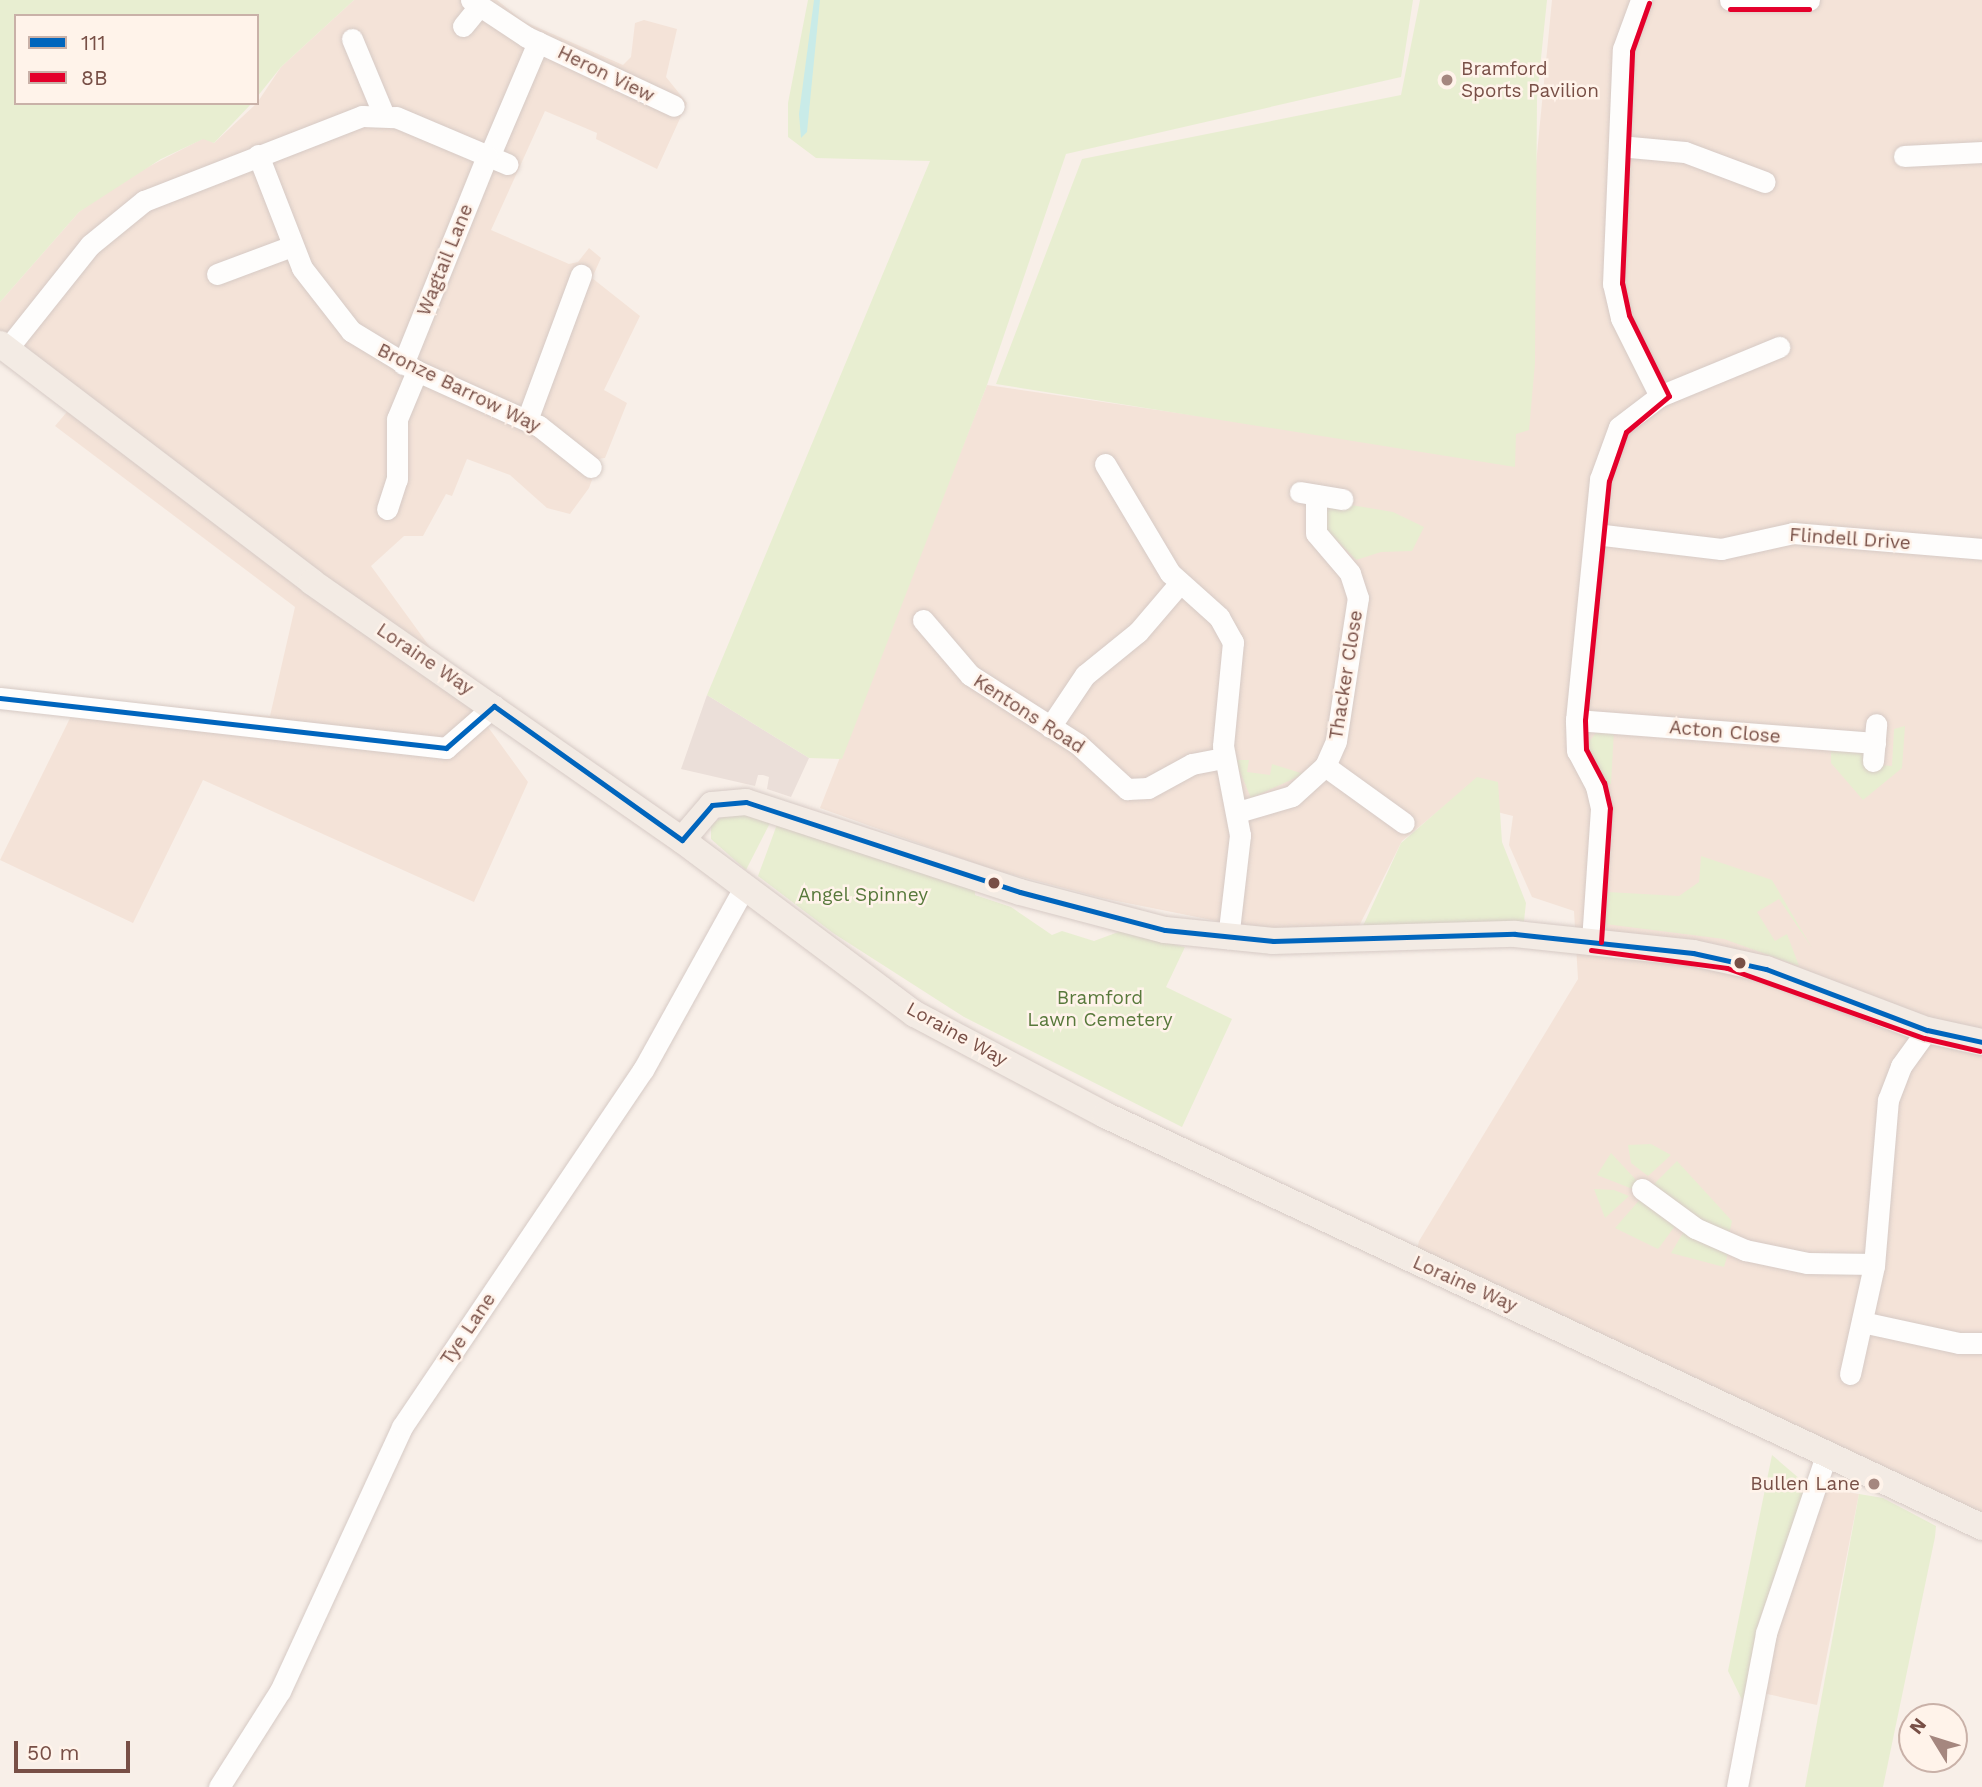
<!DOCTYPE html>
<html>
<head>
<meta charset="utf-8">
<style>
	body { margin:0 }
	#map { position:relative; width:1982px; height:1787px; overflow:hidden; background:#f8efe8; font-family:"Work Sans",sans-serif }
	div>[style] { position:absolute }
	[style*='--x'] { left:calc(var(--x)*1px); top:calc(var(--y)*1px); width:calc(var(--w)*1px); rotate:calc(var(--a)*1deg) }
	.residential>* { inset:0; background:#f4e3d8 }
	.industrial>* { inset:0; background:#ebdfd9 }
	.green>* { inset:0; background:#e8eed1 }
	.water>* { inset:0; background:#c9ebe8 }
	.roads { filter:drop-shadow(0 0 2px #d6cac5) drop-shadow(0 0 2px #d6cac5) }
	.minor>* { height:21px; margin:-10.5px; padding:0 10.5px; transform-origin:10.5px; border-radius:10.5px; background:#fefdfc }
	.major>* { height:26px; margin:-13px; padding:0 13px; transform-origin:13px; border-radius:13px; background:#f3ebe4 }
	.bus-1>* { height:5px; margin:-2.5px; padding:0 2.5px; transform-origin:2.5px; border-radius:2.5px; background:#0065bd }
	.bus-2>* { height:5px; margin:-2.5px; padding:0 2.5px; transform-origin:2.5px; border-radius:2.5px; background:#e4002b }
	.dots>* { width:19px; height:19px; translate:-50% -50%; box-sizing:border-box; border:4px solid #fff3ea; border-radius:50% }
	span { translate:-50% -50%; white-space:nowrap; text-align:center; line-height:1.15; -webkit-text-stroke:5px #fff3ea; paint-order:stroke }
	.poi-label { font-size:19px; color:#784f46 }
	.left { translate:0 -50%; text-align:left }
	.right { translate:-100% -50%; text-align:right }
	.street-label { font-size:19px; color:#784f46 }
	.park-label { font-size:19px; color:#58793b }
	.legend { position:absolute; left:14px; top:14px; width:245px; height:91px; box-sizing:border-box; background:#fff3ea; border:2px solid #c9b1a8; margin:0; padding:9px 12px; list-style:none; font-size:21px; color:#784f46 }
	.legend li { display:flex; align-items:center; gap:14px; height:35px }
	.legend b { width:35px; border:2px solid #c9b1a8 }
	.north { position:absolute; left:1898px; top:1703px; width:70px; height:70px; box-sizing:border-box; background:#fff3ea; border:2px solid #c9b1a8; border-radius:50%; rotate:308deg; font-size:19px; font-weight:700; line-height:28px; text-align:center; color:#784f46 }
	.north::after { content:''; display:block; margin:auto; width:24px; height:32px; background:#a5877f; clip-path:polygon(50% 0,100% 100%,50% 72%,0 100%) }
	.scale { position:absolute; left:14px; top:1741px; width:116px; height:32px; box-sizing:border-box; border:4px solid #784f46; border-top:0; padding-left:9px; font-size:21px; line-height:24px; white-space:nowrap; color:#784f46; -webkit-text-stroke:5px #fff3ea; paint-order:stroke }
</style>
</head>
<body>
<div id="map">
	<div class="residential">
		<div style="clip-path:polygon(354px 0,497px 0,523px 21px,623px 65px,631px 57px,635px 23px,644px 20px,677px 29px,666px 77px,687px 103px,657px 169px,596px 139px,597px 133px,545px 111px,491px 230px,569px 264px,578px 262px,589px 248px,601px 258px,592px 278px,640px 316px,604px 390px,627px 403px,605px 458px,597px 459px,587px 474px,592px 480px,589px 488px,570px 514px,547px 508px,510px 475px,467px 459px,452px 496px,446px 494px,423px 536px,404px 536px,371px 566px,528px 782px,474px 902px,203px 780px,133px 923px,0 860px,80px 698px,270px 716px,295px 607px,55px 426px,84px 392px,0 332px,0 302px,79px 212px,121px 181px,204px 138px,214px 143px,257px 103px,281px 67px)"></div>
		<div style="clip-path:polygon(1552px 0,1982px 0,1982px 1527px,1414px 1262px,1419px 1241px,1578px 979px,1574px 911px,1532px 897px,1509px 845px,1513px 816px,1493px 811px,1476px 780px,1402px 841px,1358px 928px,1277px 933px,1102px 898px,991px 869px,820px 808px,987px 385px,1507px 461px)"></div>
		<div style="clip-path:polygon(1823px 1488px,1859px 1494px,1817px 1705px,1758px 1692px)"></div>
	</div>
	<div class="industrial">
		<div style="clip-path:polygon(707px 695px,809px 758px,791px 797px,767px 789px,769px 777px,763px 775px,758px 775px,755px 786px,681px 769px)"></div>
	</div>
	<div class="green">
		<div style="clip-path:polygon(0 0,354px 0,281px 67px,257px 97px,257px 16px,16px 16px,16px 103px,252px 103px,214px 143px,203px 139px,161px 159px,79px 212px,0 302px)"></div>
		<div style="clip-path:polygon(808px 0,1413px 0,1401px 77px,1066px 154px,987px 385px,842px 759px,809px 758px,707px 695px,930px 161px,816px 158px,788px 137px,788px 103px)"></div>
		<div style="clip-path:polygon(1420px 0,1547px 0,1537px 97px,1535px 363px,1529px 430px,1516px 434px,1515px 467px,996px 384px,1082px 159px,1401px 95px)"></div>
		<div style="clip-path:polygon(1339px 503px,1393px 512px,1424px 527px,1412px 551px,1381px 552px,1356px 560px,1325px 528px,1327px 508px)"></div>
		<div style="clip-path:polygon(1905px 726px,1902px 768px,1863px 800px,1831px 763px,1831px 745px,1863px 751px,1868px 764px,1892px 766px,1894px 729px)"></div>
		<div style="clip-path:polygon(1614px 730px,1611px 784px,1604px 784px,1587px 745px,1597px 731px)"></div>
		<div style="clip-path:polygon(1235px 760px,1249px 760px,1247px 772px,1270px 775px,1272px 764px,1304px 774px,1251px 798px)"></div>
		<div style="clip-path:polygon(1477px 777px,1498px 782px,1502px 842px,1526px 903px,1524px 921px,1519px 926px,1363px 926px,1401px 843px)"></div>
		<div style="clip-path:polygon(730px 811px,771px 821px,746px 870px,711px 839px,711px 825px)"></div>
		<div style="clip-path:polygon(779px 819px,975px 885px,975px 895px,1011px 907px,1052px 935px,1062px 931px,1094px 941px,1121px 931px,1185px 947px,1166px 987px,1232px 1019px,1182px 1127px,964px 1017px,833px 933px,758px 876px)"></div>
		<div style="clip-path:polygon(1701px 856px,1772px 880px,1812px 948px,1779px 899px,1757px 912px,1775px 941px,1787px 934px,1799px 966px,1724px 939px,1605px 924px,1607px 892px,1679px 896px,1699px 882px)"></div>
		<div style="clip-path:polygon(1651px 1144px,1671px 1155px,1648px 1176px,1631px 1163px,1628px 1145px)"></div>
		<div style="clip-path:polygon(1611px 1153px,1637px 1181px,1635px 1190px,1597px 1175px)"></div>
		<div style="clip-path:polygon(1677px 1161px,1732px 1221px,1728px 1240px,1653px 1185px)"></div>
		<div style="clip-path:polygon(1594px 1189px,1614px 1190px,1629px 1196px,1605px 1218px)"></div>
		<div style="clip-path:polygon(1642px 1197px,1678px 1222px,1658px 1249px,1615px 1228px)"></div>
		<div style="clip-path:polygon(1686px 1228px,1729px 1250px,1724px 1267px,1671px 1253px)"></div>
		<div style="clip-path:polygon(1772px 1455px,1807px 1485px,1759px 1622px,1743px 1702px,1728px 1671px)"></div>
		<div style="clip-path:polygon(1859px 1494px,1883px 1498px,1936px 1526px,1935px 1537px,1883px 1787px,1805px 1787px)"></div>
	</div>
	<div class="water">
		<div style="clip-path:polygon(814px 0,820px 0,807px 132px,801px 138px,799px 114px)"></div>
	</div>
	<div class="roads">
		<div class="minor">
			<div style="--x:471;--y:0;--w:67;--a:33.5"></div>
			<div style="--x:527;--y:37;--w:162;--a:25.1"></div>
			<div style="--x:1730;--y:0;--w:79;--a:0"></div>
			<div style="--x:463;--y:26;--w:26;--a:-51"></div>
			<div style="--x:352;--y:39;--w:80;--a:67.3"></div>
			<div style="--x:1619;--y:146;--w:66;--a:5.2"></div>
			<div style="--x:1685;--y:152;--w:85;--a:20.6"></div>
			<div style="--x:258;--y:155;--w:121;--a:68.7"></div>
			<div style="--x:302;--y:268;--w:80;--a:52.1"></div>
			<div style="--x:351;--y:331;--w:77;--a:31.2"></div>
			<div style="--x:417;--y:371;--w:134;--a:24.3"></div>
			<div style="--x:539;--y:426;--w:66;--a:38.3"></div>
			<div style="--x:1904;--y:156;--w:78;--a:-2.9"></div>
			<div style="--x:489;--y:157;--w:125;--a:-66.9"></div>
			<div style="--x:217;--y:274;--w:80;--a:-20.5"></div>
			<div style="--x:7;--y:349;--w:133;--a:-51.4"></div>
			<div style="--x:90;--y:245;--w:70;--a:-39.2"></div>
			<div style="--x:144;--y:201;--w:234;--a:-21.3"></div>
			<div style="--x:362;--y:116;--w:34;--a:2"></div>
			<div style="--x:396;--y:117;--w:121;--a:22.9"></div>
			<div style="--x:403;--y:364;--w:224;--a:-68"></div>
			<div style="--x:1660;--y:396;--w:129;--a:-22.4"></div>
			<div style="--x:527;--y:420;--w:155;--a:-69.6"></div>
			<div style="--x:1105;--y:464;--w:127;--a:59.2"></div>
			<div style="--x:1170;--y:573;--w:66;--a:41.9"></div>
			<div style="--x:1219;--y:617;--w:29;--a:61"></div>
			<div style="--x:1233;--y:642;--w:104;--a:95.5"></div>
			<div style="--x:1223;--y:746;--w:91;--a:79.2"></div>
			<div style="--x:1240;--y:835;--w:104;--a:96.6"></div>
			<div style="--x:1300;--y:492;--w:43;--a:9.5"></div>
			<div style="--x:387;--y:509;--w:32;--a:-72"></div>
			<div style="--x:397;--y:479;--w:60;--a:-90"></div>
			<div style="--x:397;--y:419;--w:52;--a:-67.4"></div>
			<div style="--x:1595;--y:534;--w:127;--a:6.8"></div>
			<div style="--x:1721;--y:549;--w:74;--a:-12.5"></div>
			<div style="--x:1793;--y:533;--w:190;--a:4.8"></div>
			<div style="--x:923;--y:620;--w:72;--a:49.5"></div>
			<div style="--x:970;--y:675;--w:128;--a:32.6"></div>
			<div style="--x:1078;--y:744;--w:67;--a:42.6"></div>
			<div style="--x:1127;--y:789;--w:21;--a:-3"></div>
			<div style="--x:1148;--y:788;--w:50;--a:-28.6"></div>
			<div style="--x:1192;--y:764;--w:33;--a:-11"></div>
			<div style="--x:0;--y:698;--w:449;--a:6.4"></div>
			<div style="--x:446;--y:748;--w:64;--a:-41.2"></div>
			<div style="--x:1576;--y:720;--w:300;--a:4.4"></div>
			<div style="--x:1050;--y:727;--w:63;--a:-56.1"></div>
			<div style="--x:1085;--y:675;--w:68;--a:-39.1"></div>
			<div style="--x:1138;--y:632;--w:63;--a:-49.5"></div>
			<div style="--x:1873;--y:761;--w:37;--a:-85"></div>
			<div style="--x:1325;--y:766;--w:97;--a:35.8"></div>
			<div style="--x:1238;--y:812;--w:56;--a:-16.5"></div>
			<div style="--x:1292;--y:796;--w:45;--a:-42.3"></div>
			<div style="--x:1325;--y:766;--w:27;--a:-66"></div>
			<div style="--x:1336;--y:741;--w:145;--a:-81.3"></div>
			<div style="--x:1358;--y:598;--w:26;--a:-108"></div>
			<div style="--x:1350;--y:573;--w:52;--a:-130.4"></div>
			<div style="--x:1316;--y:533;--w:38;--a:-90"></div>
			<div style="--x:1592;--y:941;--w:133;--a:-86.1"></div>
			<div style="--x:1601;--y:808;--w:23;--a:-103"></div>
			<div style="--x:1596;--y:786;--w:40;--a:-118"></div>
			<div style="--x:1577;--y:751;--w:31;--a:-92"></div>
			<div style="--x:1576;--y:720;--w:242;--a:-84.3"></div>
			<div style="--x:1600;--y:479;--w:55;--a:-69.9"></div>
			<div style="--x:1619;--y:427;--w:51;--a:-37.1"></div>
			<div style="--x:1660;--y:396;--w:87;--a:-116.6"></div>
			<div style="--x:1621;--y:318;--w:35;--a:-103"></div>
			<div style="--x:1613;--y:284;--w:235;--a:-87.6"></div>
			<div style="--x:1623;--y:49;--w:52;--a:-69.8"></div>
			<div style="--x:1642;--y:1189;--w:66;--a:36.3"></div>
			<div style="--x:1695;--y:1228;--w:55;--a:23.7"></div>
			<div style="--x:1745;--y:1250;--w:63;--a:11.8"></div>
			<div style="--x:1807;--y:1263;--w:67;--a:0.9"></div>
			<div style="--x:1862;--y:1322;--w:99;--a:12.2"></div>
			<div style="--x:1959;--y:1343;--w:23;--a:0"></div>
			<div style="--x:1850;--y:1374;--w:111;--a:-77.5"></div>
			<div style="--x:1874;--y:1266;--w:167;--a:-85.2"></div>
			<div style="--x:1888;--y:1100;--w:36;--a:-69"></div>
			<div style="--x:1901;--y:1066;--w:44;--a:-54.2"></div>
			<div style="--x:219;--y:1787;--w:114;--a:-57.6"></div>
			<div style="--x:280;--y:1691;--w:291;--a:-65.2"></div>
			<div style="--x:402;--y:1427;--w:431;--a:-56"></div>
			<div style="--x:643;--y:1070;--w:210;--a:-61"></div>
			<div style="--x:1737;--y:1787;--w:157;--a:-79.3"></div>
			<div style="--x:1766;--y:1633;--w:187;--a:-71.3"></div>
		</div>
		<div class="major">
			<div style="--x:0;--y:344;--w:392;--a:37.3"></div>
			<div style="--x:312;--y:582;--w:451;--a:34.9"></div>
			<div style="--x:682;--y:840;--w:291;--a:36.8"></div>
			<div style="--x:915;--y:1014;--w:215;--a:28"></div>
			<div style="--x:1105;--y:1115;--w:969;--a:25.16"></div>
			<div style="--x:682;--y:840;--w:46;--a:-49.4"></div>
			<div style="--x:712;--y:805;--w:34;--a:-5"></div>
			<div style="--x:746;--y:802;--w:288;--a:18.2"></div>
			<div style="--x:1020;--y:892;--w:150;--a:14.7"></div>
			<div style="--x:1165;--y:930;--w:109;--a:5.8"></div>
			<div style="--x:1273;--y:941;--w:242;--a:-1.7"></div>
			<div style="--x:1515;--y:934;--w:179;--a:6.1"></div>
			<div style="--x:1693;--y:953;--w:75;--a:12.4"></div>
			<div style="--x:1766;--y:969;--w:172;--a:20.8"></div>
			<div style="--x:1927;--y:1030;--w:56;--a:12.3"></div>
		</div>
	</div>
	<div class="bus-1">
		<div style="--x:0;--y:698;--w:449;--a:6.4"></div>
		<div style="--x:446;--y:748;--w:64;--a:-41.2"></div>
		<div style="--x:494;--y:706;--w:231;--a:35.5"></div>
		<div style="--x:682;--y:840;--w:46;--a:-49.4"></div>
		<div style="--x:712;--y:805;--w:34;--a:-5"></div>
		<div style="--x:746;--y:802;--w:288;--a:18.2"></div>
		<div style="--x:1020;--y:892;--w:150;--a:14.7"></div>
		<div style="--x:1165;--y:930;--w:109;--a:5.8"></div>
		<div style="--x:1273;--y:941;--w:242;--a:-1.7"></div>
		<div style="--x:1515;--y:934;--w:179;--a:6.1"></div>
		<div style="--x:1693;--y:953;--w:75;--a:12.4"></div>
		<div style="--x:1766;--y:969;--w:172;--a:20.8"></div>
		<div style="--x:1927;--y:1030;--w:56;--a:12.3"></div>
	</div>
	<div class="bus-2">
		<div style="--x:1730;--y:9;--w:79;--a:0"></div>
		<div style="--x:1601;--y:942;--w:134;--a:-86.2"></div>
		<div style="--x:1610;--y:808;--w:26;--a:-103"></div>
		<div style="--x:1604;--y:783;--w:38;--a:-118"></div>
		<div style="--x:1586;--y:749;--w:29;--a:-92"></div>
		<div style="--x:1585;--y:720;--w:240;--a:-84.3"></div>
		<div style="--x:1609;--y:481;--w:52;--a:-70.9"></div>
		<div style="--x:1626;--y:432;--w:56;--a:-39.9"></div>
		<div style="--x:1669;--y:396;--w:90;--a:-116.3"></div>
		<div style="--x:1629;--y:315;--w:33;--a:-102"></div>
		<div style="--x:1622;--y:283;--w:232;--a:-87.5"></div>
		<div style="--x:1632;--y:51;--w:51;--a:-70.5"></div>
		<div style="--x:1591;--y:950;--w:137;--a:7.5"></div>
		<div style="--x:1727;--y:968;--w:209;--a:19.6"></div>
		<div style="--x:1924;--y:1038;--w:57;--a:13.1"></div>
	</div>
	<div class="dots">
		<div style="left:1447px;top:80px;background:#a5877f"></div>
		<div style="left:994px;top:883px;background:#784f46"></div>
		<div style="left:1740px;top:963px;background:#784f46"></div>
		<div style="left:1874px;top:1484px;background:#a5877f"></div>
	</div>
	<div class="poi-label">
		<span class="left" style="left:1461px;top:80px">Bramford<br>Sports Pavilion</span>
		<span class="right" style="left:1860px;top:1484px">Bullen Lane</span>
	</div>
	<div class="street-label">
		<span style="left:606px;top:74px;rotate:26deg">Heron View</span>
		<span style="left:445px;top:260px;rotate:-68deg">Wagtail Lane</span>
		<span style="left:459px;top:388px;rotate:26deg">Bronze Barrow Way</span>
		<span style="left:1850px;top:539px;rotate:4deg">Flindell Drive</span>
		<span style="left:425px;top:659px;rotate:34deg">Loraine Way</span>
		<span style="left:1346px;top:675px;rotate:-81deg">Thacker Close</span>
		<span style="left:1029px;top:714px;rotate:33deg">Kentons Road</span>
		<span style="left:1725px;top:732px;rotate:5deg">Acton Close</span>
		<span style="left:957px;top:1034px;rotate:29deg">Loraine Way</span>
		<span style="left:1465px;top:1284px;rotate:24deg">Loraine Way</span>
		<span style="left:468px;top:1329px;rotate:-56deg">Tye Lane</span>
	</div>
	<div class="park-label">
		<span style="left:863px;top:895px">Angel Spinney</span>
		<span style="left:1100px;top:1009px">Bramford<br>Lawn Cemetery</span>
	</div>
	<ul class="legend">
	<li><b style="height:9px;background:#0065bd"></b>111</li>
	<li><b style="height:9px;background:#e4002b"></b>8B</li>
	</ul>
	<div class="north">N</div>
	<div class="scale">50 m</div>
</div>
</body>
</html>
